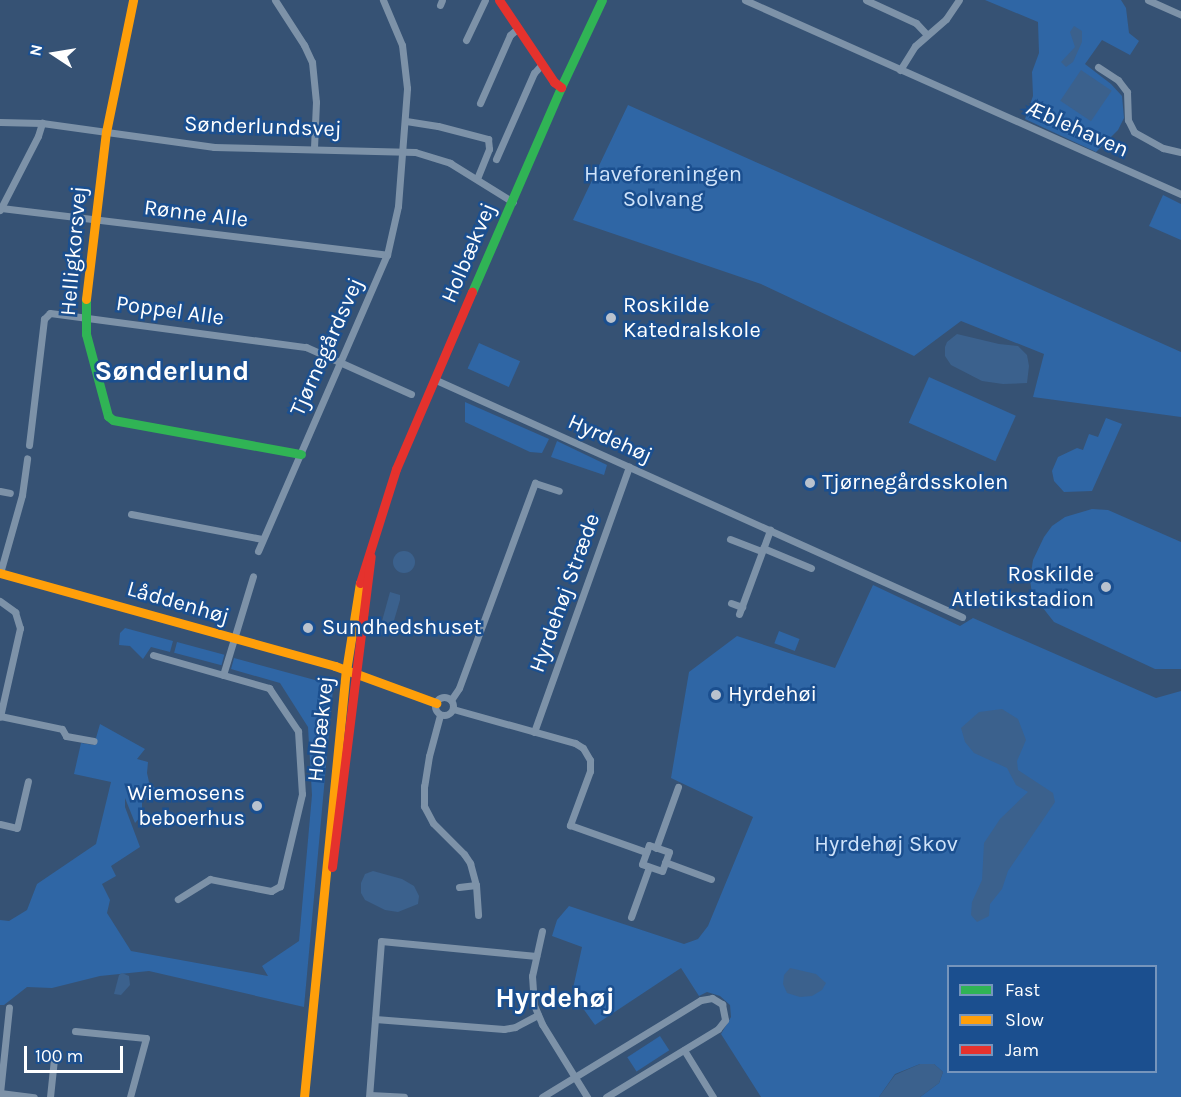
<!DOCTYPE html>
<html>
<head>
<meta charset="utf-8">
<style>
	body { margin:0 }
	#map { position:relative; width:1181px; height:1097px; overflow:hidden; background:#365274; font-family:Karla,sans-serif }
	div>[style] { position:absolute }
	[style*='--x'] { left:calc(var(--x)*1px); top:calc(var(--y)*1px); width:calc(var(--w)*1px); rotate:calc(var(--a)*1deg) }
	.green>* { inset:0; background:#2f66a5; transform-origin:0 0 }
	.water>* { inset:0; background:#3b618d; transform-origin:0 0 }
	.round { border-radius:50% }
	.street>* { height:7px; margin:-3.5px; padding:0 3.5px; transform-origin:3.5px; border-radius:3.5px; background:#7d92a8 }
	.street>.ring { margin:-3.5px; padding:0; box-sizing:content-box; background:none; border:7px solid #7d92a8; border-radius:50% }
	.fast>* { height:9px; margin:-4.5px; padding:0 4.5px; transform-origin:4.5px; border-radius:4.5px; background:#30b455 }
	.slow>* { height:9px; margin:-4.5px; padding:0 4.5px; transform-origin:4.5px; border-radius:4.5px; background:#ff9f0a }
	.jam>* { height:9px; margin:-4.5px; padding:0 4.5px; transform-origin:4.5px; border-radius:4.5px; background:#e5322d }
	.dots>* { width:16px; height:16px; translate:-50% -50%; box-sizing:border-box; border:3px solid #1b4f8f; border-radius:50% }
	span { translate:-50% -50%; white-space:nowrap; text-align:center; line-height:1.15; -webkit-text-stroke:5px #1b4f8f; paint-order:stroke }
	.street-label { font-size:22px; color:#fff }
	.park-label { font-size:22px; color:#cfe3fa }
	.poi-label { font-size:22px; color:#fff }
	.left { translate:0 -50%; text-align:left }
	.right { translate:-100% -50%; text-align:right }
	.district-label { font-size:28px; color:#fff; font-weight:700 }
	.legend { position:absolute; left:947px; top:965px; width:210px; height:108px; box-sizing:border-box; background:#1b4f8f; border:2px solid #7695bc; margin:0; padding:8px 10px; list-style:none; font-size:18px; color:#fff }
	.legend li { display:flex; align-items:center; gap:12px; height:30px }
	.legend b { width:30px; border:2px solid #7695bc }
	.north { position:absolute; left:24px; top:24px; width:60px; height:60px; -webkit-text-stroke:4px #1b4f8f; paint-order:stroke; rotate:282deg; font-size:16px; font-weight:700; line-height:24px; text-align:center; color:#fff }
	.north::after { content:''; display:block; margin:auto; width:21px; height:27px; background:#fff; clip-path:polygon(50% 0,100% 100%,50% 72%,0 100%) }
	.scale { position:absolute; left:24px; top:1046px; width:99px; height:27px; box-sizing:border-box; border:3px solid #fff; border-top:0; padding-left:8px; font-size:18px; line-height:21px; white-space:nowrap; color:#fff; -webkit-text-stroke:4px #1b4f8f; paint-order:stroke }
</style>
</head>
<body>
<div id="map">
	<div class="green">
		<div style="clip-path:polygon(985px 0,1121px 0,1126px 8px,1129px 33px,1139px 41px,1130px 55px,1102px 40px,1085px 64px,1111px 84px,1122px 96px,1124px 118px,1118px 130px,1096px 152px,1025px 119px,1033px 96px,1032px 72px,1039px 53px,1038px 22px)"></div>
		<div style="clip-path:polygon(628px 105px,1181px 352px,1181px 417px,1033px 397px,1044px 354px,961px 321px,914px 356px,761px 284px,573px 220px)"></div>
		<div style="clip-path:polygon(1163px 195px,1181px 204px,1181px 240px,1149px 226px)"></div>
		<div style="left:479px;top:343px;width:45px;height:28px;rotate:24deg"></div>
		<div style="left:929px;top:377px;width:95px;height:50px;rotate:24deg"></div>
		<div style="clip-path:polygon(465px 402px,549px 439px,542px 453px,530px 452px,465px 422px)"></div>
		<div style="clip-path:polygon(1106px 418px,1122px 424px,1092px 491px,1064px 492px,1054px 481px,1052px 471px,1058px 457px,1077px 448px,1083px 450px,1089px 434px,1098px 437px)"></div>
		<div style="clip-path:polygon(557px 441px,607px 465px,604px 475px,551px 457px)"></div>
		<div style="clip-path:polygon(1092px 509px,1108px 510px,1181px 542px,1181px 669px,1155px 669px,1054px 622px,1032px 594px,1030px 580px,1033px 560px,1044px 537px,1052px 526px,1065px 517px)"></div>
		<div style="clip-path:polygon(evenodd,873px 585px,960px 626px,973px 618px,1156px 698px,1181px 691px,1181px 1097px,920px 1097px,939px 1083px,943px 1072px,934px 1064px,920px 1064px,895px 1074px,879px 1097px,761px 1097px,721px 1034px,731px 1017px,730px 1005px,720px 996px,707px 992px,699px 996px,681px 968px,595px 1025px,572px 993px,582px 947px,552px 936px,557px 920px,569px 906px,684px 944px,698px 939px,708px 926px,753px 817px,671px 778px,689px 672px,737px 636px,835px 668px,873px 585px,948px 966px,1156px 966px,1156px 1072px,948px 1072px,948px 966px)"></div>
		<div style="clip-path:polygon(125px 628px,173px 641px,170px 652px,151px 647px,143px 659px,130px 646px,119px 645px,120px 633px)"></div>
		<div style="left:779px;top:631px;width:22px;height:13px;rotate:21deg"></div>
		<div style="left:177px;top:642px;width:49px;height:11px;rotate:15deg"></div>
		<div style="clip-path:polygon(234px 658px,326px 683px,333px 689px,304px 1007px,149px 971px,100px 976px,52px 988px,27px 987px,4px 1005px,0 1005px,0 920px,9px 921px,27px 910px,37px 884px,96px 844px,111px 782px,74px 774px,81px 743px,94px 745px,100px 724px,145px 749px,137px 759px,148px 762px,147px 773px,149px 782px,156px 789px,142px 802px,142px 815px,135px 823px,125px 798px,125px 807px,140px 847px,111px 866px,116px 876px,102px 884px,110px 900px,107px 913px,131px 951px,268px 976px,262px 966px,299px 941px,312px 795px,308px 727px,280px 683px,231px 669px)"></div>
		<div style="left:660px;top:1036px;width:17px;height:39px;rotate:57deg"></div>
	</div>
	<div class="water">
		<div style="clip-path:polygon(1074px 26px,1082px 31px,1082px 42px,1073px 62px,1066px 67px,1061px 62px,1075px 47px,1070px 32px)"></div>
		<div style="left:1081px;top:70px;width:37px;height:37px;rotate:34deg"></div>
		<div style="clip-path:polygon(957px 334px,999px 344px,1018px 346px,1027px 355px,1029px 366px,1027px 383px,1003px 384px,982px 381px,951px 365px,945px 356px,945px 347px,947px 342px)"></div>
		<div class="round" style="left:393px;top:551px;width:22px;height:22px"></div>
		<div style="clip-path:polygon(390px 592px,400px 595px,400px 600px,393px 624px,384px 637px,379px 632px)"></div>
		<div style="clip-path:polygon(1002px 709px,1018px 719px,1026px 740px,1017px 761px,1018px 770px,1053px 793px,1055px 802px,1008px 871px,1002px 889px,990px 904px,989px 916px,977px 922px,971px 915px,972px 902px,982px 880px,984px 843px,1000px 819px,1028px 792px,1016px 785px,1007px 768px,974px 753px,965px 742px,961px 728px,979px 712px)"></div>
		<div style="clip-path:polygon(373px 871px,402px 879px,414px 886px,419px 896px,418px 904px,398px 912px,385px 910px,365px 900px,361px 893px,361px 883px,365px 874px)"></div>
		<div style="clip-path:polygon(790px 968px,816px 974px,826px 983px,822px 990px,812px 996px,800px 997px,787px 993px,783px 984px,784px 975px)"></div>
		<div style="clip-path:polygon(122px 973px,129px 976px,130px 985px,121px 995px,114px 994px,119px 975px)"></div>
		<div style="clip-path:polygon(920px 1064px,934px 1064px,943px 1072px,939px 1083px,920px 1097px,879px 1097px,895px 1075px)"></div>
	</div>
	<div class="street">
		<div style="--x:275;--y:0;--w:54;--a:57.2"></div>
		<div style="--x:304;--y:45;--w:19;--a:65"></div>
		<div style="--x:312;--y:62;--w:40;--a:84.3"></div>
		<div style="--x:316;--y:102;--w:45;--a:92.5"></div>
		<div style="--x:745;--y:0;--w:477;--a:24"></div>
		<div style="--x:866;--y:0;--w:55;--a:24.7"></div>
		<div style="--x:916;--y:23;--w:16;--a:47"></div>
		<div style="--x:1148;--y:0;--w:36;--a:24"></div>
		<div style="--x:440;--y:5;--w:5;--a:-68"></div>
		<div style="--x:466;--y:40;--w:44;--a:-64.6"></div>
		<div style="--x:1098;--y:67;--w:24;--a:33"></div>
		<div style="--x:1118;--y:80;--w:15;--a:53"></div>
		<div style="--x:1127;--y:92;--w:28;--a:88"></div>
		<div style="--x:1128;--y:120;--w:13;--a:63"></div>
		<div style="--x:1134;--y:132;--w:33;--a:29"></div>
		<div style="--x:1163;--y:148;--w:18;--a:13"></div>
		<div style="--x:900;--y:70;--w:28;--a:-58"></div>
		<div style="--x:915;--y:46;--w:41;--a:-41.1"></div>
		<div style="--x:946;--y:19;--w:23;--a:-56"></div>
		<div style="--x:480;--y:103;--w:74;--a:-66.2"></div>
		<div style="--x:510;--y:35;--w:11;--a:-41"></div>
		<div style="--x:406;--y:121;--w:32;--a:9"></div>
		<div style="--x:438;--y:126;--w:52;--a:14.6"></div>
		<div style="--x:488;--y:139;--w:10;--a:84"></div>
		<div style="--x:489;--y:149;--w:32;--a:112"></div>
		<div style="--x:0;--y:122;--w:42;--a:1.4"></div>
		<div style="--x:42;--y:123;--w:174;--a:7.9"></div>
		<div style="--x:214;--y:147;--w:201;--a:1.4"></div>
		<div style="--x:415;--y:152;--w:37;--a:17"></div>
		<div style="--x:450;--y:163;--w:74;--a:31.8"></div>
		<div style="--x:496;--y:159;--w:94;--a:-66.2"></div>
		<div style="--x:534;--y:73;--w:12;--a:-48"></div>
		<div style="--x:1;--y:208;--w:389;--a:6.9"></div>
		<div style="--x:0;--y:210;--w:83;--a:-62.8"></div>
		<div style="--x:38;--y:136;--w:14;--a:-73"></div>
		<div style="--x:436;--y:380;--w:577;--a:24.25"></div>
		<div style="--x:29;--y:445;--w:127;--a:-83.2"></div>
		<div style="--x:44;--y:319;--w:8;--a:-45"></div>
		<div style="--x:50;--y:313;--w:258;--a:7.6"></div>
		<div style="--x:306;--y:347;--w:115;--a:24.1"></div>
		<div style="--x:0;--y:491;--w:10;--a:11"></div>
		<div style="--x:131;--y:514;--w:133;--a:10.8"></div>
		<div style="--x:730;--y:539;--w:34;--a:21"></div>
		<div style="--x:763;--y:548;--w:52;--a:22.6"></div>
		<div style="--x:258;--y:551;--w:323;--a:-66.5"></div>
		<div style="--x:387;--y:255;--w:50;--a:-77.3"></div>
		<div style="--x:398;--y:206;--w:118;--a:-85.6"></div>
		<div style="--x:407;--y:88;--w:43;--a:-96.6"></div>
		<div style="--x:402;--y:45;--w:49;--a:-112.9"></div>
		<div style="--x:0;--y:573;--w:81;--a:-74.2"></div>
		<div style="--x:22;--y:495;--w:37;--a:-82"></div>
		<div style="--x:0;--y:601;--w:19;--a:36"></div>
		<div style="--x:15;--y:612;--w:17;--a:73"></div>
		<div style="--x:20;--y:628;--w:91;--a:102.7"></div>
		<div style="--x:731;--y:603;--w:12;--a:20"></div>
		<div style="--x:739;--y:614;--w:90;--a:-69.7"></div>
		<div style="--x:153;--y:655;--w:121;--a:15.9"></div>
		<div style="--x:269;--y:688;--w:52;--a:56"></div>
		<div style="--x:298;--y:731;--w:63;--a:86.4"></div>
		<div style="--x:302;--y:794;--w:95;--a:103.4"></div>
		<div style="--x:280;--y:886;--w:10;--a:151"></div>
		<div style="--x:271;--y:891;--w:62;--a:-168.9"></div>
		<div style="--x:210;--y:879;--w:38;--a:148"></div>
		<div style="--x:223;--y:675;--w:103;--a:-73.1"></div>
		<div class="ring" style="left:435px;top:697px;width:11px;height:11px"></div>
		<div style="--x:451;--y:700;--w:14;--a:-56"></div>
		<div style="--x:459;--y:688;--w:219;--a:-69.7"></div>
		<div style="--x:535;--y:483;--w:25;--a:18"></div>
		<div style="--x:453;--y:709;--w:127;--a:15.6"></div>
		<div style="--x:575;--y:743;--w:9;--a:32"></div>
		<div style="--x:583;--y:748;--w:14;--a:60"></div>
		<div style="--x:590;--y:760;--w:11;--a:90"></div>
		<div style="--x:590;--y:771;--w:58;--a:110.3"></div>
		<div style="--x:570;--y:825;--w:81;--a:19.6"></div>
		<div style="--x:440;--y:715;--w:42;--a:105"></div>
		<div style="--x:429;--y:756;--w:30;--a:99"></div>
		<div style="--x:424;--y:786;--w:20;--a:90"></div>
		<div style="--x:424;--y:806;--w:19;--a:62"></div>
		<div style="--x:433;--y:823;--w:44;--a:45"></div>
		<div style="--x:464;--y:854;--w:11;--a:56"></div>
		<div style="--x:470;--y:863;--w:23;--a:75"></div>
		<div style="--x:476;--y:885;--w:30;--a:86"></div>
		<div style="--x:0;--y:716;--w:63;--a:11.8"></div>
		<div style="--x:62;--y:729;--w:8;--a:60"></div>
		<div style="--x:66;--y:736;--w:28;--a:10"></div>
		<div style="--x:534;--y:732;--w:282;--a:-70.3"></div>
		<div style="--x:0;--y:824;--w:17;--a:13"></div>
		<div style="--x:17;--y:828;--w:48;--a:-76.8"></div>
		<div style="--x:649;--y:845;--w:21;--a:19"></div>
		<div style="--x:669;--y:852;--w:20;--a:110"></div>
		<div style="--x:662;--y:871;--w:21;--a:-161"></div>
		<div style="--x:642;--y:864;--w:20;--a:-70"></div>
		<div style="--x:656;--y:848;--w:65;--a:-70.2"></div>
		<div style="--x:665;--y:862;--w:49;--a:20.3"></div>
		<div style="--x:459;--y:887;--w:17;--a:-7"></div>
		<div style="--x:631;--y:917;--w:53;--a:-70.2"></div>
		<div style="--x:542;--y:931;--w:46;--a:102.5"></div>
		<div style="--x:532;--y:976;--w:29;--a:86"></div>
		<div style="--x:534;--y:1005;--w:21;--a:67"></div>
		<div style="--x:542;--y:1024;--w:86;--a:58.3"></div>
		<div style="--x:375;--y:1019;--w:129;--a:4.4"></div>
		<div style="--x:504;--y:1029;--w:11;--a:-10"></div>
		<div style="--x:515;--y:1027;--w:26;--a:-28"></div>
		<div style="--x:75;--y:1031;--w:71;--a:5.6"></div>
		<div style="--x:146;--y:1038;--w:61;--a:105.2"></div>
		<div style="--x:684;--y:1050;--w:55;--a:58.3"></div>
		<div style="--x:0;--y:1093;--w:86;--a:-84"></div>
		<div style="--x:0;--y:1093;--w:34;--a:7"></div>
		<div style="--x:370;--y:1095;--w:34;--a:3"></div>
		<div style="--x:50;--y:1097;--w:38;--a:-84"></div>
		<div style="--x:369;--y:1097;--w:156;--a:-85.6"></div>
		<div style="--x:381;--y:941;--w:156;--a:5.5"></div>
		<div style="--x:542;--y:1097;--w:186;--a:-31.4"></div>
		<div style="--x:701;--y:1000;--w:11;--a:-10"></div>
		<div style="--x:712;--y:998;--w:12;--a:31"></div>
		<div style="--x:722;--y:1004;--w:16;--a:79"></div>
		<div style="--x:725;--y:1020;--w:11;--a:128"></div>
		<div style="--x:718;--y:1029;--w:131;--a:148.7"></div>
	</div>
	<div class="fast">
		<div style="--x:472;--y:292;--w:223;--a:-66.5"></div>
		<div style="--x:561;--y:87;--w:96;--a:-64.8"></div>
		<div style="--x:86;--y:299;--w:35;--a:90"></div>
		<div style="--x:86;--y:334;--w:85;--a:75"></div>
		<div style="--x:108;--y:416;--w:6;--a:39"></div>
		<div style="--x:113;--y:420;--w:191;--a:10.3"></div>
	</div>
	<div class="slow">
		<div style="--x:86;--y:299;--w:168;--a:-83.2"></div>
		<div style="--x:106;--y:132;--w:135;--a:-78.4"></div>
		<div style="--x:0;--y:573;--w:348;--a:15.5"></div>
		<div style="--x:335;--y:666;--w:108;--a:20.1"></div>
		<div style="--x:304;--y:1097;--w:428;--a:-84.4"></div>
		<div style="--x:346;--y:671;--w:89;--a:-81"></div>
	</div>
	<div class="jam">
		<div style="--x:499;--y:0;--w:99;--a:56.1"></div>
		<div style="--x:554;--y:82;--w:9;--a:36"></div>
		<div style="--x:360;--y:583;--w:120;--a:-72.5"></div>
		<div style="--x:396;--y:469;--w:193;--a:-66.8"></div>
		<div style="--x:332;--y:867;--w:313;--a:-82.9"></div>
	</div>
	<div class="dots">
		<div style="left:611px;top:318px;background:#b9c2ce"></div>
		<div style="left:810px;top:483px;background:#b9c2ce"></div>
		<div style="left:1106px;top:587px;background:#b9c2ce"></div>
		<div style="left:308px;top:628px;background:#b9c2ce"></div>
		<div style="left:716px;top:695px;background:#b9c2ce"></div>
		<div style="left:257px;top:806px;background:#b9c2ce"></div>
	</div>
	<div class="street-label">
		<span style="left:263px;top:127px;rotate:2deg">Sønderlundsvej</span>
		<span style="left:1077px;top:129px;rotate:24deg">Æblehaven</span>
		<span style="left:196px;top:214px;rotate:7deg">Rønne Alle</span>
		<span style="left:74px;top:251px;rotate:-85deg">Helligkorsvej</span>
		<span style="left:469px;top:253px;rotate:-67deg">Holbækvej</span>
		<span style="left:170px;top:311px;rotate:8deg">Poppel Alle</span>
		<span style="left:327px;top:347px;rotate:-66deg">Tjørnegårdsvej</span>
		<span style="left:610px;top:439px;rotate:24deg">Hyrdehøj</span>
		<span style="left:565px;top:593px;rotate:-70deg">Hyrdehøj Stræde</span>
		<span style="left:178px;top:603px;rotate:16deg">Låddenhøj</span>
		<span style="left:321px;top:729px;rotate:-84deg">Holbækvej</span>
	</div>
	<div class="park-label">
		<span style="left:663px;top:187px">Haveforeningen<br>Solvang</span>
		<span style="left:886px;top:845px">Hyrdehøj Skov</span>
	</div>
	<div class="poi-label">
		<span class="left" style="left:623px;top:318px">Roskilde<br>Katedralskole</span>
		<span class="left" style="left:822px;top:483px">Tjørnegårdsskolen</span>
		<span class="right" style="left:1094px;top:587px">Roskilde<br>Atletikstadion</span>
		<span class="left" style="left:322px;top:628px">Sundhedshuset</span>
		<span class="left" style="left:728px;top:695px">Hyrdehøi</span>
		<span class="right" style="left:245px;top:806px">Wiemosens<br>beboerhus</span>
	</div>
	<div class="district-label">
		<span style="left:172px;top:371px">Sønderlund</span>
		<span style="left:555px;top:998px">Hyrdehøj</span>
	</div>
	<ul class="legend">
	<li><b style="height:8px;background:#30b455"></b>Fast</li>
	<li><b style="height:8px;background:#ff9f0a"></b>Slow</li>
	<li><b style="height:8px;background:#e5322d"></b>Jam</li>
	</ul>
	<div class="north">N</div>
	<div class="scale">100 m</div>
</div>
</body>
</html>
